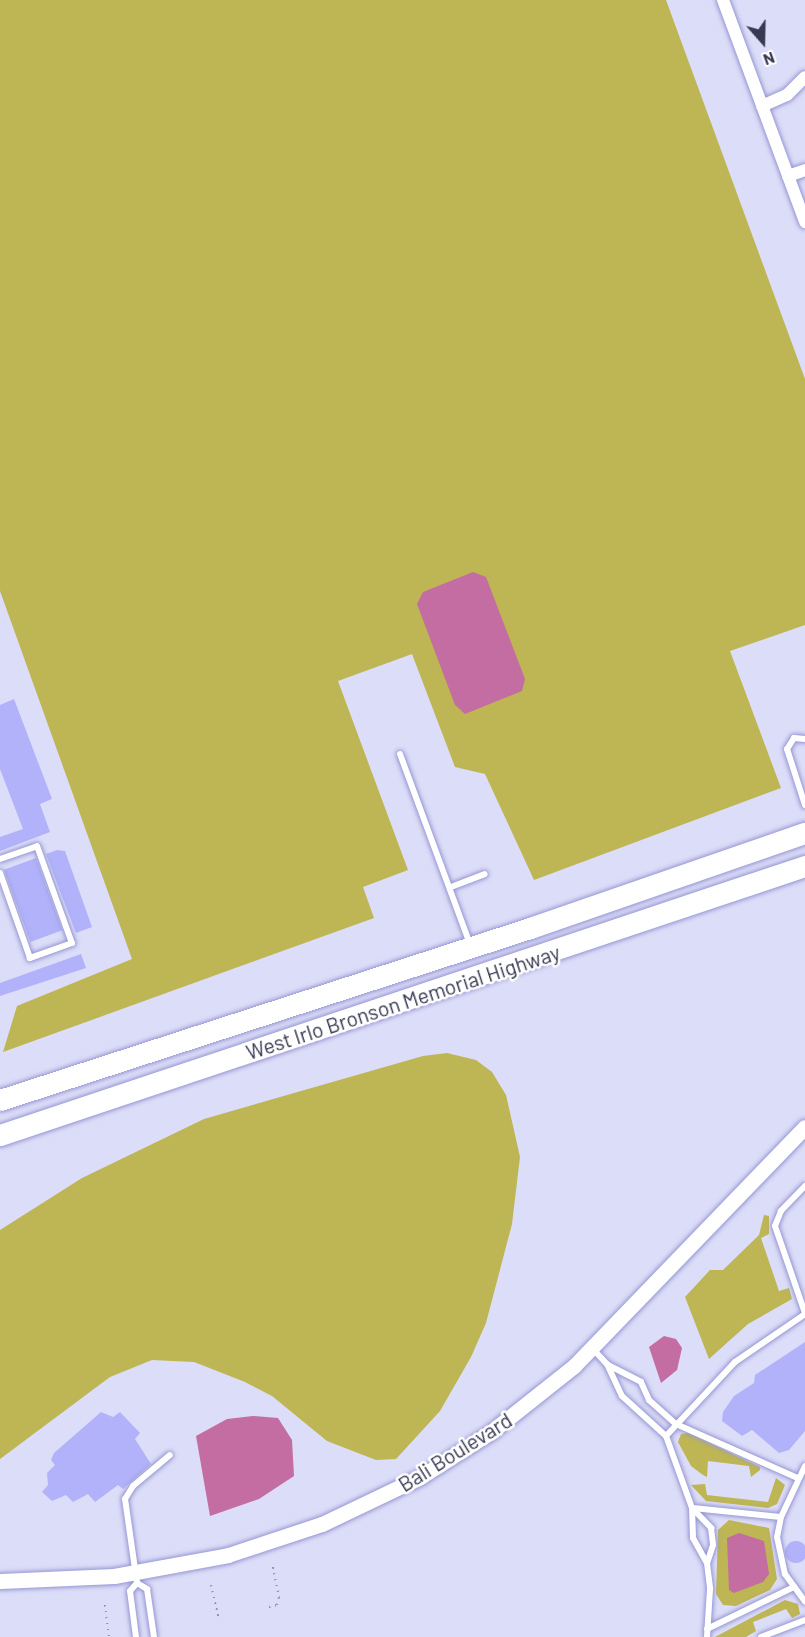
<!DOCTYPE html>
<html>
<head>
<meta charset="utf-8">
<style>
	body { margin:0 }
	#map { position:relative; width:805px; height:1637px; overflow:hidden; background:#dcddf8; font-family:Barlow,sans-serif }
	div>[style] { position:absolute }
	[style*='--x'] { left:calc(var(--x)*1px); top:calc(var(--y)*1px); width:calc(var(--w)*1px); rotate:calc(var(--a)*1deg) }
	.green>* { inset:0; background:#beb554 }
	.water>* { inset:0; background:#c36da2 }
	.building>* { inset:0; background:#b1b2f9; transform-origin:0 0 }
	.round { border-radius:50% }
	.path>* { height:2px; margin-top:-1px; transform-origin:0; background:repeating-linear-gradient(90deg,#8f90ab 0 1.5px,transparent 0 6px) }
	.roads { filter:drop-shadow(0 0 2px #9696d4) drop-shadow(0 0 2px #9696d4) }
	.service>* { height:6px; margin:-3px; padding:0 3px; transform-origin:3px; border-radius:3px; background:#fff }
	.minor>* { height:12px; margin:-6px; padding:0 6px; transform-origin:6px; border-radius:6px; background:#fff }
	.tertiary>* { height:15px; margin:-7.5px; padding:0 7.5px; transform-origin:7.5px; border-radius:7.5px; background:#fff }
	.trunk>* { height:21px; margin:-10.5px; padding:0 10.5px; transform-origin:10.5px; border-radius:10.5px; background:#fff }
	span { translate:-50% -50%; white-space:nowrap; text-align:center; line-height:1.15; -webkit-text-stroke:5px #fff; paint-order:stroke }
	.street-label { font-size:21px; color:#373852 }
	.north { position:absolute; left:733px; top:12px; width:60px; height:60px; -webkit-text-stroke:4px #fff; paint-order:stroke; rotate:160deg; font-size:16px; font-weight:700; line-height:24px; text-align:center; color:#373852 }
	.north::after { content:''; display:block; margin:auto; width:21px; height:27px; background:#373852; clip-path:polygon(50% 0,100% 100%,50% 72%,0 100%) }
</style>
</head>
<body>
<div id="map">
	<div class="green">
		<div style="clip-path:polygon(0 0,666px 0,805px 379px,805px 625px,730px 651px,781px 788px,534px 880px,485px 774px,455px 767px,412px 654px,338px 681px,408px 870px,363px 887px,374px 918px,3px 1052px,17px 1006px,132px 959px,0 591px)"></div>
		<div style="clip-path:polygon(447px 1053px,476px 1060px,492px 1072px,506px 1095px,520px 1157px,512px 1224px,486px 1323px,471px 1357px,440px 1411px,396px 1459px,376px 1460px,327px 1441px,272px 1396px,245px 1382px,194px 1362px,152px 1360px,110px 1377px,0 1459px,0 1230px,82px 1178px,204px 1119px,423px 1056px)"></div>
		<div style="clip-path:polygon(764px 1215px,769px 1216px,769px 1234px,761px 1238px,779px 1291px,789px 1288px,792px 1299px,748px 1324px,709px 1359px,685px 1297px,710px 1270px,723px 1270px,759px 1235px)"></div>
		<div style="clip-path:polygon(688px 1433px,760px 1467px,760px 1470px,751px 1477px,749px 1466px,708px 1461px,707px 1477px,703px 1475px,691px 1466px,678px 1442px,681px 1434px)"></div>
		<div style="clip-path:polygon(776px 1478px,785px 1485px,777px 1504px,768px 1508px,706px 1501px,691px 1485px,705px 1484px,707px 1495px,768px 1502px)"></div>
		<div style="clip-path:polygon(729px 1520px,769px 1528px,777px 1579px,770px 1590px,736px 1606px,723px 1605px,716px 1594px,718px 1530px)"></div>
		<div style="clip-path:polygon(785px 1600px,798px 1604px,800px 1614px,792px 1618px,786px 1609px,753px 1622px,756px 1631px,746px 1637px,715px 1637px)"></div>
	</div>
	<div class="water">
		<div style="clip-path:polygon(473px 572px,486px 577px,525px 679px,522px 691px,465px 714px,455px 705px,417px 604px,423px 592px)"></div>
		<div style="clip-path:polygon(664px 1336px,676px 1339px,682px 1348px,677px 1370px,661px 1383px,649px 1347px)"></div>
		<div style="clip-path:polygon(253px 1416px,278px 1418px,292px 1440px,294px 1476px,259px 1499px,210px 1516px,196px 1436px,227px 1419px)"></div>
		<div style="clip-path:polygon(739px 1533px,764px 1541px,769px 1574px,763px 1582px,734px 1593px,729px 1590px,727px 1538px)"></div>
	</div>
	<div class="building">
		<div style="clip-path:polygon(14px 699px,52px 799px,40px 804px,50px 832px,0 851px,0 837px,23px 829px,0 769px,0 705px)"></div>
		<div style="clip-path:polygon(57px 850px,65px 851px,92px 927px,76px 933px,46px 854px)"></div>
		<div style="left:36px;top:858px;width:77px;height:34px;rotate:70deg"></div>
		<div style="clip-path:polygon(81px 954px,86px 968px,0 996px,0 983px)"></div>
		<div style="clip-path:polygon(805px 1342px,805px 1431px,789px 1450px,779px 1453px,752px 1430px,742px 1436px,722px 1421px,723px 1412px,734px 1396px,754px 1383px,755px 1375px)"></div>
		<div style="clip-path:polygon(101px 1412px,113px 1417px,120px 1412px,140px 1433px,135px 1439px,151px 1464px,123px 1489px,118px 1485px,95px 1502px,88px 1494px,73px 1502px,66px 1495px,52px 1501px,42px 1492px,48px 1485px,47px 1473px,55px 1465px,51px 1460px,54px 1453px)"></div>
		<div class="round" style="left:785px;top:1541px;width:22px;height:22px"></div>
	</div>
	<div class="path">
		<div style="--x:211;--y:1585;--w:36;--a:77"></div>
		<div style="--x:105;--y:1605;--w:32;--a:83"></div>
		<div style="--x:269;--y:1607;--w:8;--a:-14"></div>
		<div style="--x:277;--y:1605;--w:7;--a:-74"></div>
		<div style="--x:279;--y:1598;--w:32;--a:-101"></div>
	</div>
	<div class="roads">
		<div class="service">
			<div style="--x:805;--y:739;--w:11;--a:-175"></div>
			<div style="--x:794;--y:738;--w:13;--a:122"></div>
			<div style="--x:787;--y:749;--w:59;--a:72.2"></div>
			<div style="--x:400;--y:754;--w:202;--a:69.8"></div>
			<div style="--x:0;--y:859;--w:39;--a:-19"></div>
			<div style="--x:37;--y:846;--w:103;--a:70.2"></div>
			<div style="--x:72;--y:943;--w:45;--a:160.3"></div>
			<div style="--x:30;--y:958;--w:90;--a:-109.4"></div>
			<div style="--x:451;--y:887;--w:36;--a:-21"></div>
			<div style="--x:805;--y:1186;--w:35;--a:134"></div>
			<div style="--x:781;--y:1211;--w:16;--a:112"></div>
			<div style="--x:775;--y:1226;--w:92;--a:71"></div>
			<div style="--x:592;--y:1348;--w:22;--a:47"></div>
			<div style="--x:607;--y:1364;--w:35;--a:65"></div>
			<div style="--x:622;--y:1396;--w:59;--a:42.3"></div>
			<div style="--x:666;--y:1436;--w:77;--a:70.1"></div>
			<div style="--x:692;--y:1508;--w:28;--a:46"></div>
			<div style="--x:711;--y:1528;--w:17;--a:83"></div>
			<div style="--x:713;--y:1545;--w:19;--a:108"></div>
			<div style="--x:608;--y:1365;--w:37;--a:27"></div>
			<div style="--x:641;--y:1382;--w:20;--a:66"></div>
			<div style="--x:649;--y:1400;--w:36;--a:42"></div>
			<div style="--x:676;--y:1424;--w:133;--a:23.9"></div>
			<div style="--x:666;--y:1436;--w:101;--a:-47"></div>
			<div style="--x:735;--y:1362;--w:85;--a:-34.4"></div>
			<div style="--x:805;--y:1466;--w:56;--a:115.2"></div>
			<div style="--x:781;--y:1517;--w:20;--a:101"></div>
			<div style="--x:777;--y:1537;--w:38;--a:78"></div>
			<div style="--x:785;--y:1574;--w:34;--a:54"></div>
			<div style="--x:692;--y:1508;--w:30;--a:88"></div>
			<div style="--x:693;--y:1538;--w:29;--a:61"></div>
			<div style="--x:707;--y:1563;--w:26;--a:83"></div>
			<div style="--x:710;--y:1589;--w:48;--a:93.6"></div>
			<div style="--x:693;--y:1508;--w:88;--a:5.8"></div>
			<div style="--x:137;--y:1583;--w:12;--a:31"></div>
			<div style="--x:147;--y:1589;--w:49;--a:81.7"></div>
			<div style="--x:707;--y:1629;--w:97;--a:-25.8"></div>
			<div style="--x:136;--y:1637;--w:46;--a:-97.4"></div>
			<div style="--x:130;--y:1591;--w:11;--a:-49"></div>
			<div style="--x:137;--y:1583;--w:85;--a:-98.1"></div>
			<div style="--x:125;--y:1499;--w:15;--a:-58"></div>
			<div style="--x:133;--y:1486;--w:48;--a:-40"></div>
			<div style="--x:761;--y:1637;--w:47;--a:-21.1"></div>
		</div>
		<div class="minor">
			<div style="--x:723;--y:0;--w:237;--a:69.7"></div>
			<div style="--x:762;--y:106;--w:27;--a:-24"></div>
			<div style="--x:787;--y:95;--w:25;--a:-45"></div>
			<div style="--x:788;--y:176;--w:18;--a:-19"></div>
		</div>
		<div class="tertiary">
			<div style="--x:0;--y:1581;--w:114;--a:-2.5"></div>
			<div style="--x:114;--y:1576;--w:116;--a:-10.4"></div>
			<div style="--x:228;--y:1555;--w:99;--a:-18.3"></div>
			<div style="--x:322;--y:1524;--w:109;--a:-25.6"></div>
			<div style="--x:420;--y:1477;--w:84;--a:-32.4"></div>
			<div style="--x:491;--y:1432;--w:106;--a:-38.5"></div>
			<div style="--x:574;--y:1366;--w:332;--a:-46"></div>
		</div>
		<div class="trunk">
			<div style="--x:0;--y:1100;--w:557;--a:-17.98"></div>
			<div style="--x:530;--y:928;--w:291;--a:-19.1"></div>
			<div style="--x:0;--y:1135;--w:849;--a:-18.48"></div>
		</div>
	</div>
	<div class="street-label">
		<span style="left:403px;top:1002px;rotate:-18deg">West Irlo Bronson Memorial Highway</span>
		<span style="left:455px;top:1452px;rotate:-32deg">Bali Boulevard</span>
	</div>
	<div class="north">N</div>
</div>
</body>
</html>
